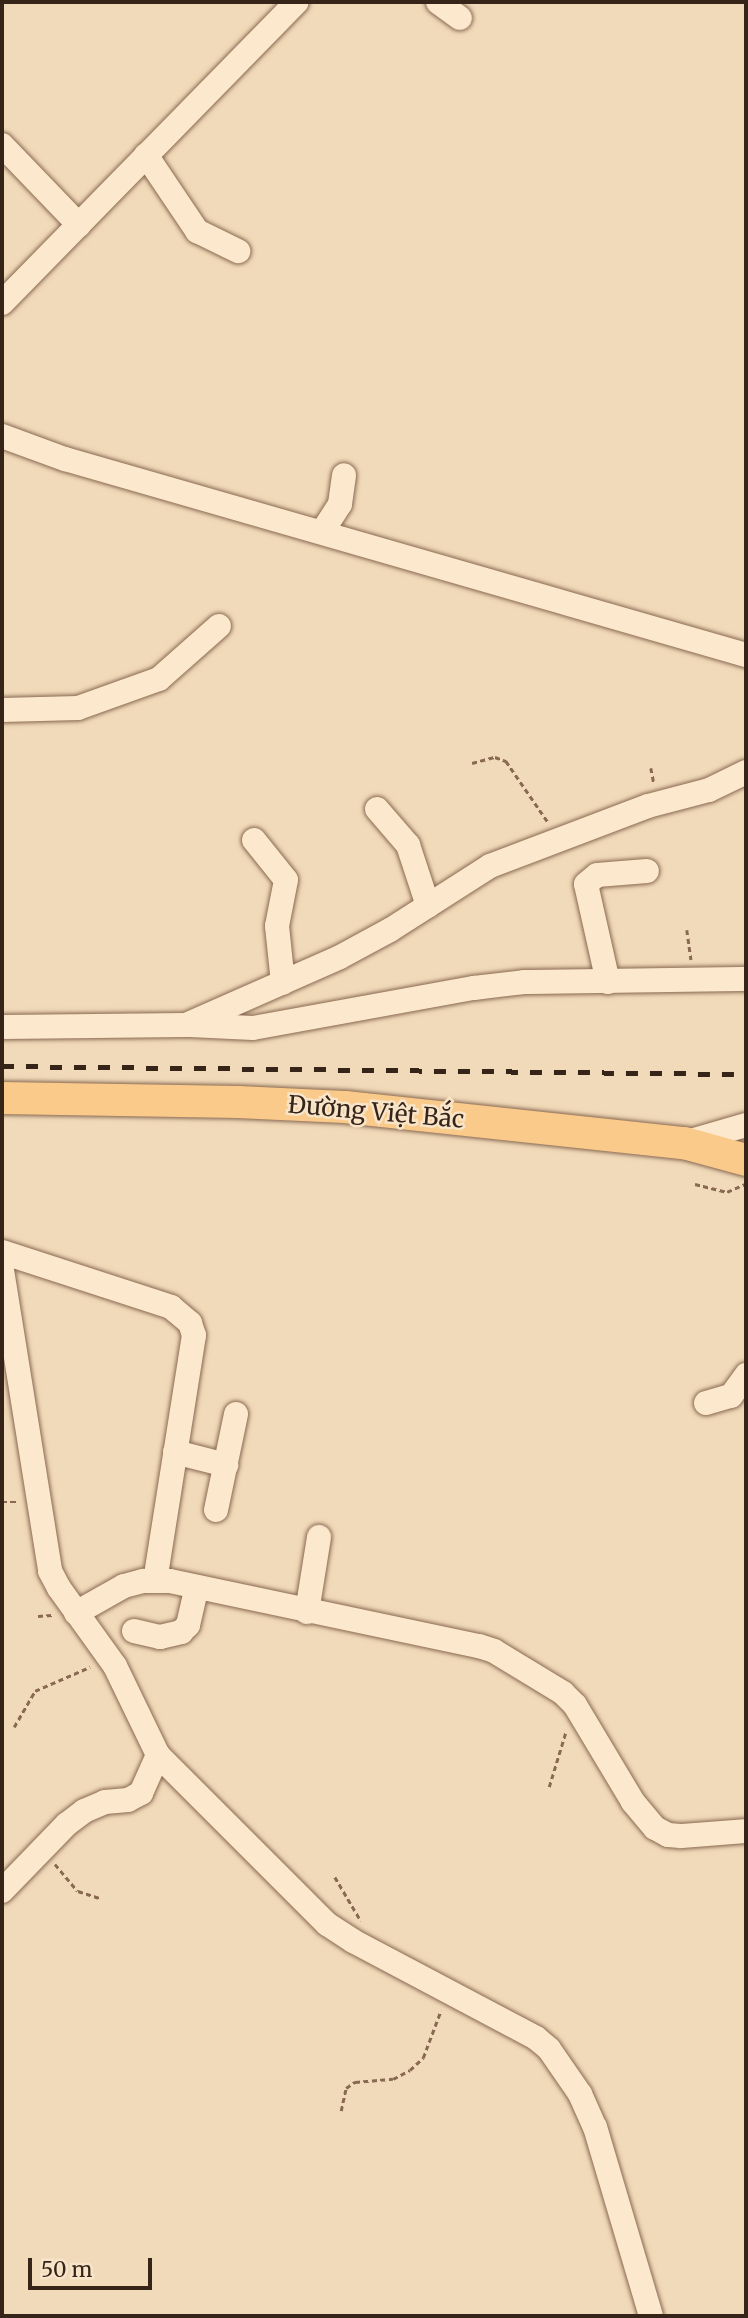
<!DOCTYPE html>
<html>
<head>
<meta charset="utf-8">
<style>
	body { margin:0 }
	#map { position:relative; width:748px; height:2318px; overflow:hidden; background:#f1dab9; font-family:Merriweather,serif }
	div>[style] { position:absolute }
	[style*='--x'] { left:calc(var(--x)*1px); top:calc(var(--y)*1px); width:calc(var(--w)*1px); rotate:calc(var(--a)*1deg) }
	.path>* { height:2.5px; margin-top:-1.25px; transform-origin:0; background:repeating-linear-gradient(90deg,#896952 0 5px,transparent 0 8.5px) }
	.roads { filter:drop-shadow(0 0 2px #896952) drop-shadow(0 0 2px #896952) }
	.minor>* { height:24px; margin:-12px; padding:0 12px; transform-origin:12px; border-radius:12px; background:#fce8cc }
	.major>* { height:32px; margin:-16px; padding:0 16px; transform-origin:16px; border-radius:16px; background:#faca8b }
	.rail>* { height:5px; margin-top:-2.5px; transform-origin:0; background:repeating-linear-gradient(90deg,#362419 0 12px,transparent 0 24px) }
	span { translate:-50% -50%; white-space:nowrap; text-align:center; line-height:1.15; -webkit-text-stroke:5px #f8e5c9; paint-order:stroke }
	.street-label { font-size:24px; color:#362419 }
	.frame { position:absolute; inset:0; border:4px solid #362419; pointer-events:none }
	.scale { position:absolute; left:28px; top:2258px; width:124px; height:32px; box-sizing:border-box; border:4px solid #362419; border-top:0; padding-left:9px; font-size:21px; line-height:24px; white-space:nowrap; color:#362419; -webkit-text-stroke:5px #f8e5c9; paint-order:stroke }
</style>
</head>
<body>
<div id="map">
	<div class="path">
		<div style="--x:472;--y:763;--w:24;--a:-15"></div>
		<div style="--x:495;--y:757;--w:12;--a:20"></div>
		<div style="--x:506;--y:761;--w:74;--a:55.5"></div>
		<div style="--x:651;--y:768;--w:15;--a:79"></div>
		<div style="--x:687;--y:930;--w:30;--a:82"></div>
		<div style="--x:695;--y:1184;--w:33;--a:14"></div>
		<div style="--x:727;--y:1192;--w:20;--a:-24"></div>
		<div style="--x:2;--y:1502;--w:17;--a:0"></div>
		<div style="--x:38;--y:1616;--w:14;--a:-4"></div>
		<div style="--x:14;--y:1727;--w:42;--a:-59.7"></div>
		<div style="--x:35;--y:1691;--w:60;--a:-23.6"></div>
		<div style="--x:549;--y:1787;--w:59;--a:-73.1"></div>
		<div style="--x:55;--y:1864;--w:35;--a:50"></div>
		<div style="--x:78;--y:1891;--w:25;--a:18"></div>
		<div style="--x:335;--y:1877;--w:51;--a:59.4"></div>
		<div style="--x:341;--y:2111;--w:24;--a:-78"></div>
		<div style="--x:346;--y:2088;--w:11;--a:-34"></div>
		<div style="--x:355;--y:2082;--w:38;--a:-5"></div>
		<div style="--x:393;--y:2079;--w:19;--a:-28"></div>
		<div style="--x:410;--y:2070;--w:18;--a:-43"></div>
		<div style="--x:423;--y:2058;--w:51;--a:-69.4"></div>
	</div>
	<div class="roads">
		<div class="minor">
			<div style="--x:438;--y:2;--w:27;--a:36"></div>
			<div style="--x:2;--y:145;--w:111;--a:46.1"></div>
			<div style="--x:146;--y:155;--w:92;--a:56.1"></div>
			<div style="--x:197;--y:231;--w:46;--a:26"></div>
			<div style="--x:2;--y:303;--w:421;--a:-45.6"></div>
			<div style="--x:2;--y:436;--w:67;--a:20.1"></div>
			<div style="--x:65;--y:459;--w:709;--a:16.06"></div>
			<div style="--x:322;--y:532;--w:33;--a:-57"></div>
			<div style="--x:340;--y:504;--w:29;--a:-82"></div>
			<div style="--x:2;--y:710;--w:76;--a:-1.5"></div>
			<div style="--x:78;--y:708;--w:86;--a:-19.7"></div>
			<div style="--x:159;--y:679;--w:80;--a:-41.5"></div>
			<div style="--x:377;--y:809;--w:48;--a:49.3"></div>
			<div style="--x:408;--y:845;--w:64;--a:71.8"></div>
			<div style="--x:254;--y:840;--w:51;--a:51.3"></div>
			<div style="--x:286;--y:880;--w:47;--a:101.1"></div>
			<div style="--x:277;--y:926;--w:57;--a:84"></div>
			<div style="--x:608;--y:982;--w:100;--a:-102.7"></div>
			<div style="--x:586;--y:884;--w:14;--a:-39"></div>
			<div style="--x:597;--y:875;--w:50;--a:-4.6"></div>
			<div style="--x:190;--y:1025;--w:63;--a:2.7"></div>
			<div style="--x:253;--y:1028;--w:225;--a:-10.3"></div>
			<div style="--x:474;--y:988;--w:50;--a:-6.8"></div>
			<div style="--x:524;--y:982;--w:222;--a:-0.8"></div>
			<div style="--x:2;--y:1027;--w:184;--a:-0.6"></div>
			<div style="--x:186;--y:1025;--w:168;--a:-23.8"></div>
			<div style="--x:340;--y:957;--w:57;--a:-28.4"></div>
			<div style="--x:390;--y:930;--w:119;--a:-32.6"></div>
			<div style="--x:490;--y:866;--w:169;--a:-20.8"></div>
			<div style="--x:648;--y:806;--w:63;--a:-14.7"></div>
			<div style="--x:709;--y:790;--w:41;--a:-25.9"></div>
			<div style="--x:684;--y:1143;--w:65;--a:-16.2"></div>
			<div style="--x:2;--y:1252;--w:178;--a:18"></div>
			<div style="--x:171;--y:1307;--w:25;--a:40"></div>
			<div style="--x:190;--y:1323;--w:13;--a:72"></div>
			<div style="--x:194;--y:1335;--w:248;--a:99"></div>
			<div style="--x:2;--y:1270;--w:305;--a:80.9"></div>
			<div style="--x:50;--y:1571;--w:19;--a:62"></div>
			<div style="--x:59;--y:1588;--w:96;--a:54.3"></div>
			<div style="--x:115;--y:1666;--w:99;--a:64.2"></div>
			<div style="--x:158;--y:1755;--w:239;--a:45"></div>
			<div style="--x:327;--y:1924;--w:31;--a:33"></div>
			<div style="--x:353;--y:1941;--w:207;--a:27.9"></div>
			<div style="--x:536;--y:2038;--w:17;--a:40"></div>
			<div style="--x:549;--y:2049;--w:55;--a:55.4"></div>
			<div style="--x:580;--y:2094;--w:36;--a:66"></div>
			<div style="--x:595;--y:2127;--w:197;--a:73.5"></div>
			<div style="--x:706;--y:1403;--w:26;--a:-16"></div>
			<div style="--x:731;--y:1396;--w:26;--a:-54"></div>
			<div style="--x:175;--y:1452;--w:53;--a:14.3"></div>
			<div style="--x:216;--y:1510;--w:98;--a:-78.2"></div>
			<div style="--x:307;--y:1612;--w:76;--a:-80.9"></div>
			<div style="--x:76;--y:1613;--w:55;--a:-29.4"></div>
			<div style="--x:124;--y:1586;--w:20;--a:-15"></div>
			<div style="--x:143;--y:1581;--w:27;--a:0"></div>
			<div style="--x:170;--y:1581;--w:316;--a:11.9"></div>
			<div style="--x:479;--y:1646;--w:16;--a:18"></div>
			<div style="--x:494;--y:1651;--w:81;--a:31.3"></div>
			<div style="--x:563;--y:1693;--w:17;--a:45"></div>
			<div style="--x:575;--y:1705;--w:113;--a:59.1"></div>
			<div style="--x:633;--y:1802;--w:34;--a:50"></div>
			<div style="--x:655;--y:1828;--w:15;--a:28"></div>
			<div style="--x:668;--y:1835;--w:13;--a:4"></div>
			<div style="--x:681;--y:1836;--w:65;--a:-4.4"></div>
			<div style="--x:134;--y:1631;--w:27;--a:13"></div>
			<div style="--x:160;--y:1637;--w:22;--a:-13"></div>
			<div style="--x:181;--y:1632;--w:10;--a:-45"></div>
			<div style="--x:188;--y:1625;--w:39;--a:-77"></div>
			<div style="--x:2;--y:1891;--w:93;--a:-45.9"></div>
			<div style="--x:67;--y:1824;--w:21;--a:-37"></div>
			<div style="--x:84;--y:1811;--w:23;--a:-23"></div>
			<div style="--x:105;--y:1802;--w:23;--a:-5"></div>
			<div style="--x:128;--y:1800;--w:15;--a:-28"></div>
			<div style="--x:141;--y:1793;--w:42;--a:-65.9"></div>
		</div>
		<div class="major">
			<div style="--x:2;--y:1098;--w:236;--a:1"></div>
			<div style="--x:238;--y:1102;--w:107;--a:2.7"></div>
			<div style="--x:345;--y:1107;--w:341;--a:6.1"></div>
			<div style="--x:684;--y:1143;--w:64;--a:15.3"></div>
		</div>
	</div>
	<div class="rail">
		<div style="--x:2;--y:1066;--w:744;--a:0.62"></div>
	</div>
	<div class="street-label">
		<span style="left:376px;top:1112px;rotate:5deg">Đường Việt Bắc</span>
	</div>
	<div class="frame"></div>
	<div class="scale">50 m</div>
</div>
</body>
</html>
